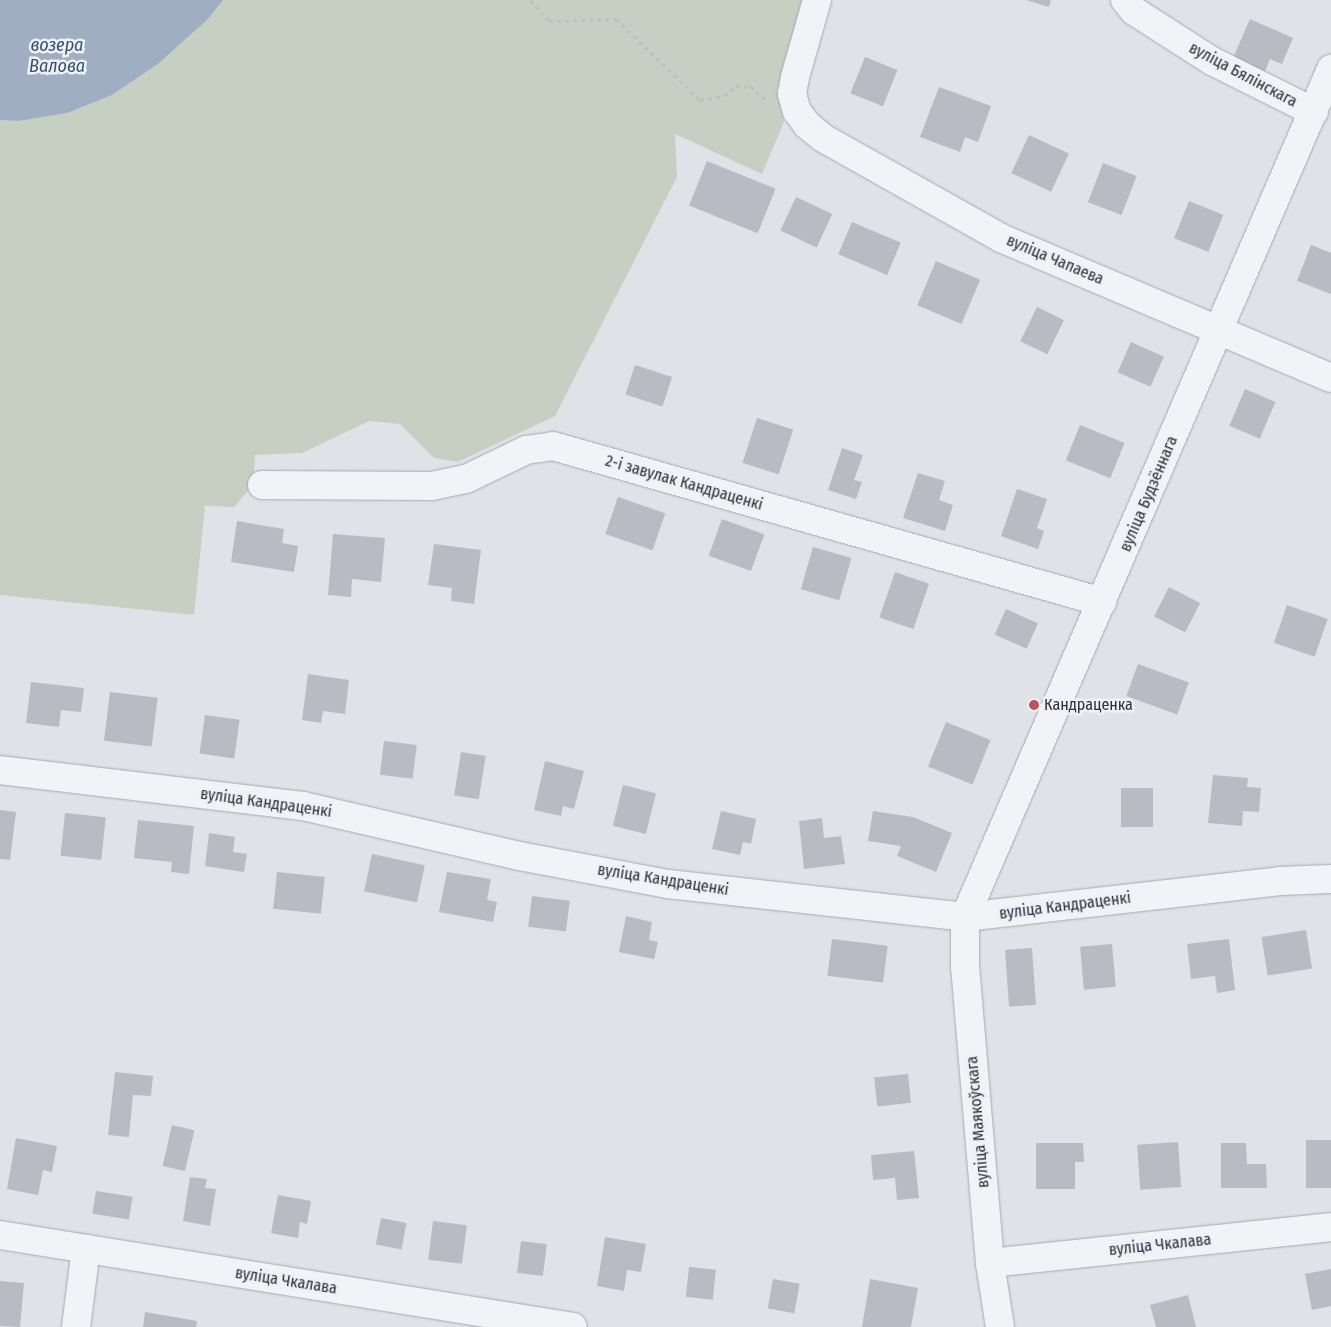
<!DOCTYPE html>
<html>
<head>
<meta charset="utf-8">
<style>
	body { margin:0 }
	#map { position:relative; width:1331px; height:1327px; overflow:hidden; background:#e0e2e7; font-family:"Fira Sans Condensed",sans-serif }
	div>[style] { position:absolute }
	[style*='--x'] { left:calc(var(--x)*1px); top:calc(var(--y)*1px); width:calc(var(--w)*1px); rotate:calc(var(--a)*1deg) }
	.green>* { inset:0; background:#c5d0c2 }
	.water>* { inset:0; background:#9faec3 }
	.building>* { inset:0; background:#b8bbc3; transform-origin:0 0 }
	.path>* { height:3px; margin-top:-1.5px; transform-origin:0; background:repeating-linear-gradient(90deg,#bec0c6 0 4px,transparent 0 8px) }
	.roads { filter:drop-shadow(0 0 1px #a6a9b1) drop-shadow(0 0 1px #a6a9b1) }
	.minor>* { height:28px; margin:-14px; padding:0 14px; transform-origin:14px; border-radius:14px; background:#f2f3f6 }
	.dots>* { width:14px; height:14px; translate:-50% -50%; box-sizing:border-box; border:2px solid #eff1f5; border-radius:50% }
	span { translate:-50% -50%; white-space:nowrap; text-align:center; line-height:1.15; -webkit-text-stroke:5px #eff1f5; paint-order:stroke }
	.street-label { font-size:16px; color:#2b303d }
	.poi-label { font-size:16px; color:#2b303d }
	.left { translate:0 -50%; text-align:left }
	.water-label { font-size:18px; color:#394d6c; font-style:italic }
</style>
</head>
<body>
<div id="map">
	<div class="green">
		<div style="clip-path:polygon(223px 0,803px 0,777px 91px,784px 122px,762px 174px,675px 134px,677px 177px,555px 416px,458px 462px,434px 458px,400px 424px,369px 421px,302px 453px,255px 455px,253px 485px,234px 507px,205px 506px,194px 615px,0 595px,0 120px,18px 121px,112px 95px,158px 64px,207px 20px)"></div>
	</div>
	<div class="water">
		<div style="clip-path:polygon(0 0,223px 0,207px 20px,158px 64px,112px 95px,67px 113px,18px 121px,0 120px)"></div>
	</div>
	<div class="building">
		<div style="clip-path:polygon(1026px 0,1051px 0,1049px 7px)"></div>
		<div style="clip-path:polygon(1250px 19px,1293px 38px,1282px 64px,1270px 59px,1265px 72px,1233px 58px)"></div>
		<div style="left:865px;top:57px;width:35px;height:39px;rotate:22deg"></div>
		<div style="clip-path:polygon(939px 87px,991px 106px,978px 142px,965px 137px,960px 152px,920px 137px)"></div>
		<div style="left:1029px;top:135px;width:44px;height:42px;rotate:25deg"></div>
		<div style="left:707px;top:161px;width:74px;height:48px;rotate:22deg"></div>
		<div style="left:1103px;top:163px;width:36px;height:42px;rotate:21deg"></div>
		<div style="left:796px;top:197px;width:40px;height:37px;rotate:25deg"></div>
		<div style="left:1189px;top:201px;width:37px;height:40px;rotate:22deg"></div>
		<div style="left:852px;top:222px;width:53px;height:35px;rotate:23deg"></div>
		<div style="clip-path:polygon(1311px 245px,1331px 253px,1331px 294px,1297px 281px)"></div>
		<div style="left:936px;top:261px;width:48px;height:48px;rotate:23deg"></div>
		<div style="left:1037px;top:307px;width:30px;height:38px;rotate:26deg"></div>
		<div style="left:1131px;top:342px;width:36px;height:33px;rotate:24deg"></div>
		<div style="left:635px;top:365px;width:39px;height:31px;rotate:18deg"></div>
		<div style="left:1245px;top:389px;width:33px;height:40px;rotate:23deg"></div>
		<div style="left:757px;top:418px;width:38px;height:47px;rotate:18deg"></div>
		<div style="left:1080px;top:425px;width:48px;height:38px;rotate:22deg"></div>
		<div style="clip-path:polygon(842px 448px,863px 455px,854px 480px,862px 482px,856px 499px,828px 490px)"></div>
		<div style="clip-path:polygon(918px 473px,945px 481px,939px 500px,953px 505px,945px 531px,903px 518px)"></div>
		<div style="clip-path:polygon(1017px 489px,1047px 499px,1037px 528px,1044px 531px,1038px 549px,1001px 536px)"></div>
		<div style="left:618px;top:497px;width:50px;height:39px;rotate:19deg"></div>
		<div style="left:722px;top:519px;width:45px;height:39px;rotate:20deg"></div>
		<div style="clip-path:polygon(237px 521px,284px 529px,282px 543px,298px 546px,294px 572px,231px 562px)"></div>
		<div style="clip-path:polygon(333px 534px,385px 538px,381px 582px,352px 579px,351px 597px,328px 595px)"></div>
		<div style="clip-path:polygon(434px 544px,481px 550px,474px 604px,451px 601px,452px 588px,428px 585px)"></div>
		<div style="left:813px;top:547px;width:40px;height:44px;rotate:16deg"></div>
		<div style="left:895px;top:572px;width:36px;height:48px;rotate:19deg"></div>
		<div style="left:1169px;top:587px;width:35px;height:33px;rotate:27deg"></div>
		<div style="left:1287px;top:605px;width:43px;height:40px;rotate:19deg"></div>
		<div style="left:1006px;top:609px;width:35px;height:28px;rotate:24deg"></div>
		<div style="left:1138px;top:664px;width:54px;height:34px;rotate:20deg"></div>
		<div style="clip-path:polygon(308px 674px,349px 680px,345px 714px,323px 711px,321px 723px,302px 720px)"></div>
		<div style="clip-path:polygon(31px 682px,84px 688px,81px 712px,61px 710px,59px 727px,26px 723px)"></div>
		<div style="left:110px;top:692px;width:48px;height:49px;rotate:7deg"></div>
		<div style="left:205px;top:715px;width:35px;height:39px;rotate:8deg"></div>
		<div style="left:946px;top:722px;width:48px;height:48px;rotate:22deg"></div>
		<div style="left:384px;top:741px;width:33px;height:34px;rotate:7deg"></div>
		<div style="left:461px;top:752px;width:25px;height:44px;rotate:9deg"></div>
		<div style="clip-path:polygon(545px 761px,584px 771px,574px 809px,563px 806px,561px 816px,534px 810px)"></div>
		<div style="clip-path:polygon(1213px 775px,1248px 778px,1247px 787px,1261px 788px,1259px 812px,1243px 811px,1242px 826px,1208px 823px)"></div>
		<div style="left:623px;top:785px;width:34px;height:42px;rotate:14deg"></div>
		<div style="left:1121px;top:788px;width:32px;height:39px"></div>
		<div style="clip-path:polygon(0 810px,16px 812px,10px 860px,0 859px)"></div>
		<div style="clip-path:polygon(721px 811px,756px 819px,751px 844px,743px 842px,740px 855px,712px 849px)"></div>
		<div style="clip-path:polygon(873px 811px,913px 817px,952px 833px,936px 872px,897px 856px,901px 846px,868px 841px)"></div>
		<div style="left:65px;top:813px;width:41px;height:43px;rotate:6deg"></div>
		<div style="clip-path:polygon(822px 818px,824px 838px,841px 836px,845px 864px,804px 869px,799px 821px)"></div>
		<div style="clip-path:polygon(138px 820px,194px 826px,189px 874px,171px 872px,172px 862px,134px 858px)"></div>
		<div style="clip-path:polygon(209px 833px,235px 837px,233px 852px,247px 854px,244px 872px,205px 866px)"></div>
		<div style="left:372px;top:854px;width:54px;height:38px;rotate:12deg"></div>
		<div style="left:277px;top:872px;width:48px;height:37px;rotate:6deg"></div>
		<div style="clip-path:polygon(447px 872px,491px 879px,487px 900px,497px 902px,493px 922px,439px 912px)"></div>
		<div style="left:532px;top:896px;width:38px;height:31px;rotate:7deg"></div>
		<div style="clip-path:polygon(626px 916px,652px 922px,649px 940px,658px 942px,654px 959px,619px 952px)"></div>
		<div style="left:1306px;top:930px;width:39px;height:45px;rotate:81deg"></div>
		<div style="left:832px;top:939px;width:56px;height:37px;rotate:7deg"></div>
		<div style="clip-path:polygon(1229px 939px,1235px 990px,1217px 993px,1215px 976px,1191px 979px,1187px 944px)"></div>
		<div style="left:1112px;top:944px;width:43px;height:32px;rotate:85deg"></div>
		<div style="left:1032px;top:948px;width:57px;height:27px;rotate:86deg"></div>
		<div style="clip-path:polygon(115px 1072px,153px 1076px,151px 1096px,133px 1095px,129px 1137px,108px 1135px)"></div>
		<div style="left:908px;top:1074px;width:29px;height:34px;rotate:84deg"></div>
		<div style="left:172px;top:1125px;width:23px;height:42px;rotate:13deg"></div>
		<div style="clip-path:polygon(16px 1138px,57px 1146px,52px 1172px,43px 1170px,38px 1195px,7px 1189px)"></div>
		<div style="left:1331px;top:1140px;width:48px;height:25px;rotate:90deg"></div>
		<div style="left:1178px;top:1142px;width:45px;height:41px;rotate:86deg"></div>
		<div style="clip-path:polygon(1036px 1143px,1083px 1143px,1084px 1162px,1075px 1162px,1075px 1189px,1036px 1189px)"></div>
		<div style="clip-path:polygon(1221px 1143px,1246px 1143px,1247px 1164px,1266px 1164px,1267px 1188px,1221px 1188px)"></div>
		<div style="clip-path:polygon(914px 1151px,919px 1198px,897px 1200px,895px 1178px,873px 1180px,871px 1155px)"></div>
		<div style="clip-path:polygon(190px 1177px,207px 1179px,205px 1188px,216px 1189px,210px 1226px,183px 1221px)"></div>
		<div style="left:96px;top:1191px;width:37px;height:23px;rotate:9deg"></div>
		<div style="clip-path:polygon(278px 1195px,311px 1201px,307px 1224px,300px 1222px,298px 1238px,271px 1233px)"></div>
		<div style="left:381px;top:1218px;width:26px;height:27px;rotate:11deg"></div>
		<div style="left:433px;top:1221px;width:34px;height:39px;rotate:7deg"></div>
		<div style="clip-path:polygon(605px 1237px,646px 1244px,641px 1272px,627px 1270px,624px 1291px,597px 1286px)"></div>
		<div style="left:521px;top:1241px;width:26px;height:32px;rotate:7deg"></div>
		<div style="left:689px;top:1267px;width:27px;height:30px;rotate:6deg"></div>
		<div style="clip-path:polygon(1331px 1269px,1331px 1306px,1312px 1310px,1305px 1274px)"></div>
		<div style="left:773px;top:1279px;width:27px;height:30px;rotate:10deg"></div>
		<div style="clip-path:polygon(870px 1279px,918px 1288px,911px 1327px,862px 1327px)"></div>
		<div style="clip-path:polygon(0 1281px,24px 1283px,20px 1327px,0 1326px)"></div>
		<div style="clip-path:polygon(1188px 1295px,1196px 1327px,1156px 1327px,1150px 1305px)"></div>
		<div style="clip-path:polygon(145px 1312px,197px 1321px,196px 1327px,143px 1327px)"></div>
	</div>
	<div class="path">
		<div style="--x:530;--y:0;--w:28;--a:48"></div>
		<div style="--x:549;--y:21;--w:67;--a:-1.7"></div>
		<div style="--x:616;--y:19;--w:117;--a:44"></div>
		<div style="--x:700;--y:100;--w:24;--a:-9"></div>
		<div style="--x:724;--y:96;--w:16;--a:-40"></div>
		<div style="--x:736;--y:86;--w:14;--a:0"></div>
		<div style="--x:750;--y:86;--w:20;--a:41"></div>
	</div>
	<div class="roads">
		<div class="minor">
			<div style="--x:817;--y:0;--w:80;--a:105.9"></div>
			<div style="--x:795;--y:77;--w:17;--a:100"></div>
			<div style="--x:792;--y:94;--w:18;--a:74"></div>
			<div style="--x:797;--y:111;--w:17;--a:54"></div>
			<div style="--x:807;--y:125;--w:21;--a:39"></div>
			<div style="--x:823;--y:138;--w:204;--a:29.3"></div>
			<div style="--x:1001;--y:238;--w:358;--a:23"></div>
			<div style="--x:1125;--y:0;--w:14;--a:51"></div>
			<div style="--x:1134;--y:11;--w:93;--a:32.7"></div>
			<div style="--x:1212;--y:61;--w:114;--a:26.6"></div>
			<div style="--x:262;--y:485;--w:170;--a:0.3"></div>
			<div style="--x:432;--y:486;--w:35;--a:-12"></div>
			<div style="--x:466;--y:479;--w:67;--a:-25.8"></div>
			<div style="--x:526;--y:450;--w:27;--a:-8"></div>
			<div style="--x:553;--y:446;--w:571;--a:15.86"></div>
			<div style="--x:0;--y:770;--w:305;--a:6.8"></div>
			<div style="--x:303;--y:806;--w:223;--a:13"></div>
			<div style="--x:520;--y:856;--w:151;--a:10.7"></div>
			<div style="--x:668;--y:884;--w:299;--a:6.3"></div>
			<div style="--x:965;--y:917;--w:317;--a:-6.5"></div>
			<div style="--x:1280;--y:881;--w:51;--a:-2.2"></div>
			<div style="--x:0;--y:1235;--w:580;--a:9.12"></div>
			<div style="--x:990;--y:1263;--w:343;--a:-6"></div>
			<div style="--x:76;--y:1327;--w:79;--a:-82.7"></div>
			<div style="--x:1000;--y:1327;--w:65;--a:-98.9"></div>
			<div style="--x:990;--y:1263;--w:297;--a:-94.8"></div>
			<div style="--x:965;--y:967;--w:50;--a:-90"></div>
			<div style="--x:965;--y:917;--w:924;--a:-66.65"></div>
		</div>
	</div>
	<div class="dots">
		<div style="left:1034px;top:705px;background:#be535d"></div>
	</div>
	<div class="street-label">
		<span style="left:1243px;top:75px;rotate:28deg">вуліца Бялінскага</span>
		<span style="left:1055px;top:260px;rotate:23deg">вуліца Чапаева</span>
		<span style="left:684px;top:483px;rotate:16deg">2-і завулак Кандраценкі</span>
		<span style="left:1149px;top:494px;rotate:-67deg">вуліца Будзённага</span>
		<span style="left:266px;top:803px;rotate:8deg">вуліца Кандраценкі</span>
		<span style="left:663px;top:880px;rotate:9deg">вуліца Кандраценкі</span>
		<span style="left:1065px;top:906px;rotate:-7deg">вуліца Кандраценкі</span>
		<span style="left:978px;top:1122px;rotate:-95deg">вуліца Маякоўскага</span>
		<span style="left:1160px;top:1245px;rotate:-6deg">вуліца Чкалава</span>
		<span style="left:286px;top:1281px;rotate:9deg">вуліца Чкалава</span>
	</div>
	<div class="poi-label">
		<span class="left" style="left:1044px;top:705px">Кандраценка</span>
	</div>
	<div class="water-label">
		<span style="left:57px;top:56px">возера<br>Валова</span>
	</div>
</div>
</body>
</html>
